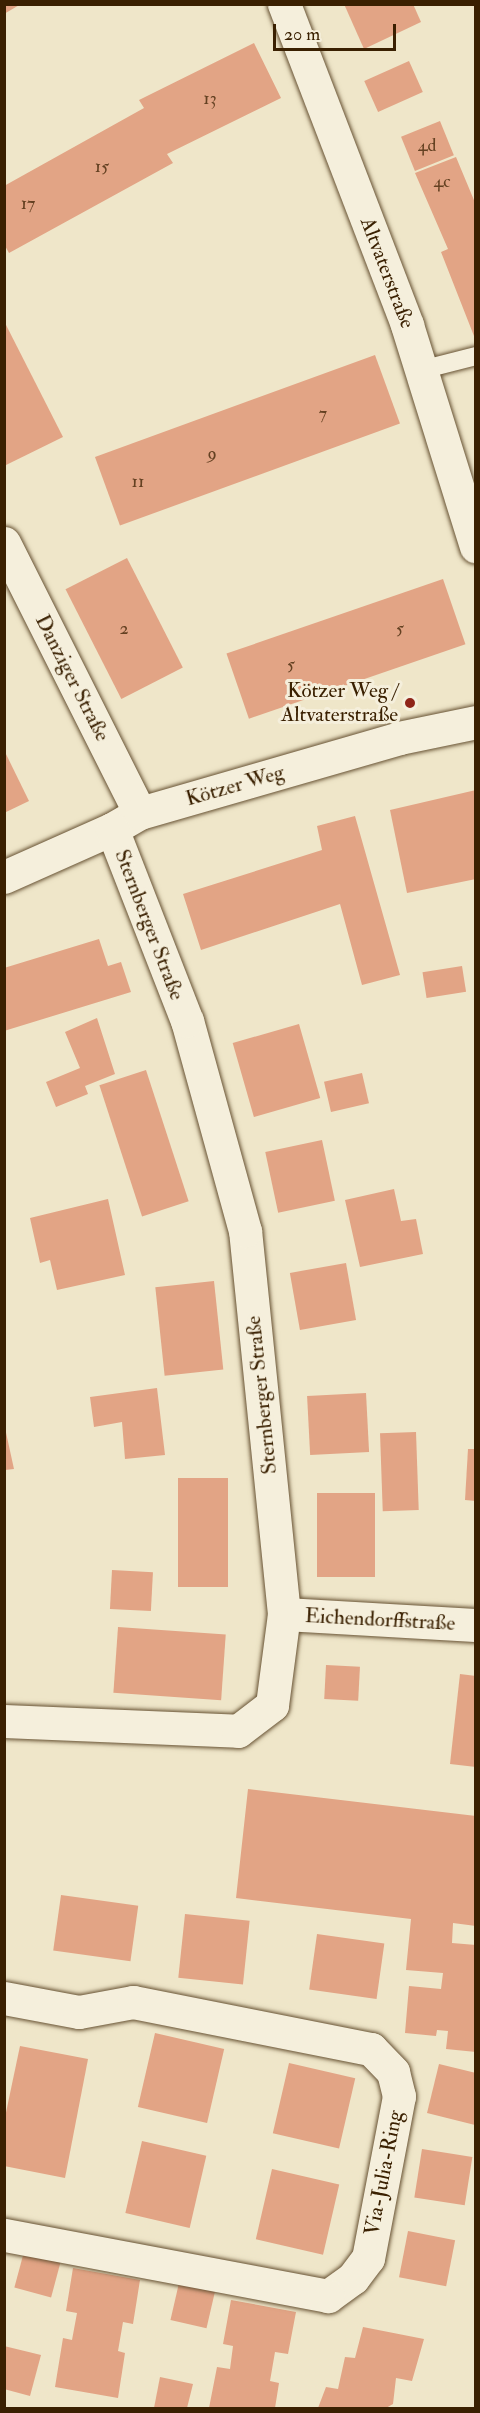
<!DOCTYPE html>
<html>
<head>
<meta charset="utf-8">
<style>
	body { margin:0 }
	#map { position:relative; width:480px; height:2413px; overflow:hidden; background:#efe6c9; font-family:"IM FELL Double Pica",serif }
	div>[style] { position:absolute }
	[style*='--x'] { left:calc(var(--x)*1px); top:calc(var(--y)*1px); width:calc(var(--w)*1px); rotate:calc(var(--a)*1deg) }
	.building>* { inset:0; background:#e2a485; transform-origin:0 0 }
	.roads { filter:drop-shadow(0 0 2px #675233) drop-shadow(0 0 2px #675233) }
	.lane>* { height:18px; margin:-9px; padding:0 9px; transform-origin:9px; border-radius:9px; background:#f5efdc }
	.street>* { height:33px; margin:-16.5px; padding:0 16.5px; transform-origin:16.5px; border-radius:16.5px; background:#f5efdc }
	.dots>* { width:16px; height:16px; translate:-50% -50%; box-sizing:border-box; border:3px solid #f5efdc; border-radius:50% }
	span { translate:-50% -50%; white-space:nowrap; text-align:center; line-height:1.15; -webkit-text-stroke:6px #f5efdc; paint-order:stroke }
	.number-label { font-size:18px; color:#644122 }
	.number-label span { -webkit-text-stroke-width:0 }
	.street-label { font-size:21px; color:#3a2001 }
	.poi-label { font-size:21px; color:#3a2001 }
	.right { translate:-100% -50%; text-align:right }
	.frame { position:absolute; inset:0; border:6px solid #3a2001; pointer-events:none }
	.scale { position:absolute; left:273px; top:24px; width:123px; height:27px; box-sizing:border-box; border:3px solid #3a2001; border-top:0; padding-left:8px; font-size:18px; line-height:21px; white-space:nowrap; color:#3a2001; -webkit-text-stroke:4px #f5efdc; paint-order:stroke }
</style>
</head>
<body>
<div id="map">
	<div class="building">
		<div style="clip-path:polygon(4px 4px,21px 4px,4px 14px)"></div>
		<div style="clip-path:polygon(344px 4px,413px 4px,421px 22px,364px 49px)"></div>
		<div style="clip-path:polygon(254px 43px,281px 98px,167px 154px,173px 163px,9px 253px,4px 244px,4px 186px,144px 108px,139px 100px)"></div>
		<div style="left:409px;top:61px;width:34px;height:49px;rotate:66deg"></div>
		<div style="left:440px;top:121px;width:37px;height:42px;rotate:68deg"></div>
		<div style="clip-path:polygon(456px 157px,476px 205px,474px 336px,441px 252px,448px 249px,415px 173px)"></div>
		<div style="clip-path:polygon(4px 321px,63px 437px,4px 466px)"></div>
		<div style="left:375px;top:355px;width:73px;height:298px;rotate:70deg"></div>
		<div style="left:127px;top:558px;width:123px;height:69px;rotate:63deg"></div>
		<div style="left:443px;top:579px;width:69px;height:229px;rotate:71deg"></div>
		<div style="clip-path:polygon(4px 750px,29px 801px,4px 813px)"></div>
		<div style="clip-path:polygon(476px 790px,476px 879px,407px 893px,390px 810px)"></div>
		<div style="clip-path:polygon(355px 816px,400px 975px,362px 985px,340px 904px,201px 950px,183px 894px,322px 850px,317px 826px)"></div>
		<div style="clip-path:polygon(99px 939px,108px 966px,121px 962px,131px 992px,4px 1031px,4px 968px)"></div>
		<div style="left:462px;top:966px;width:26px;height:40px;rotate:81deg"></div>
		<div style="clip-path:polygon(97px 1018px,115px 1074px,85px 1086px,88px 1094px,56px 1107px,46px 1082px,80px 1068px,65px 1032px)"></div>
		<div style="left:299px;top:1024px;width:77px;height:69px;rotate:74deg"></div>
		<div style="left:146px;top:1070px;width:138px;height:49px;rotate:72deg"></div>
		<div style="left:362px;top:1073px;width:31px;height:39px;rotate:77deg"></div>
		<div style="left:322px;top:1140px;width:62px;height:58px;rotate:78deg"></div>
		<div style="clip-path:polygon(394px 1189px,401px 1221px,416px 1219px,423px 1254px,360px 1267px,345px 1200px)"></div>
		<div style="clip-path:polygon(108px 1199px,125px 1275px,57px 1290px,50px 1260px,40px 1263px,30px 1218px)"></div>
		<div style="left:346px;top:1263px;width:58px;height:57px;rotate:80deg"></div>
		<div style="left:214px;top:1281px;width:89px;height:59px;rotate:84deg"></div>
		<div style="clip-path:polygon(157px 1388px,165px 1455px,125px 1459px,122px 1422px,94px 1427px,90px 1397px)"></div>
		<div style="left:366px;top:1393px;width:59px;height:59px;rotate:87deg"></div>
		<div style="clip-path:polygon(5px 1428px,14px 1469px,5px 1470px)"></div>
		<div style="left:416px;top:1432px;width:78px;height:36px;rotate:88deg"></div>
		<div style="clip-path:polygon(468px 1449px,476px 1449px,476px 1501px,465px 1500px)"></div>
		<div style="left:178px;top:1478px;width:50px;height:109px"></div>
		<div style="left:317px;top:1493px;width:58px;height:84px"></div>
		<div style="left:112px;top:1570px;width:41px;height:39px;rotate:3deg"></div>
		<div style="left:118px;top:1627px;width:108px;height:66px;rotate:4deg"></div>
		<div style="left:326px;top:1665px;width:34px;height:34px;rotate:3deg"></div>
		<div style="clip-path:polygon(460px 1674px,476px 1676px,476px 1767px,450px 1764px)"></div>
		<div style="clip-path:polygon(248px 1789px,476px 1816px,476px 1926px,453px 1923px,452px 1943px,476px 1945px,476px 2052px,446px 2049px,448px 2031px,437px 2030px,436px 2036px,405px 2033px,409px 1986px,441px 1989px,443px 1973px,406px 1970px,411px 1919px,236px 1898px)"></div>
		<div style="left:61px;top:1895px;width:78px;height:56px;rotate:8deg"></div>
		<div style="left:185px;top:1914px;width:65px;height:64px;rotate:6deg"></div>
		<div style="left:317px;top:1934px;width:68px;height:56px;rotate:8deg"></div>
		<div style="left:155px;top:2033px;width:71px;height:76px;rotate:13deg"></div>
		<div style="clip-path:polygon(20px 2046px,88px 2059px,65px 2178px,4px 2166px,4px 2122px)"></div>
		<div style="left:289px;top:2063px;width:68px;height:72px;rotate:13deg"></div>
		<div style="clip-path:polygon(439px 2064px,476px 2073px,475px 2125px,427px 2113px)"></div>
		<div style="left:142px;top:2141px;width:66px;height:74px;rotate:13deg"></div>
		<div style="left:422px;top:2149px;width:51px;height:49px;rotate:9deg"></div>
		<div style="left:272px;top:2169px;width:69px;height:72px;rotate:13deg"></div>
		<div style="left:408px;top:2231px;width:48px;height:47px;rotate:11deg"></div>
		<div style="left:25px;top:2248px;width:38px;height:41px;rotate:15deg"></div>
		<div style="clip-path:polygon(73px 2268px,140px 2280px,133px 2324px,123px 2322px,118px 2351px,125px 2353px,118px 2398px,55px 2387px,63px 2338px,72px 2340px,77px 2313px,66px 2311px)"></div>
		<div style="left:179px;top:2283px;width:37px;height:38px;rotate:13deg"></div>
		<div style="clip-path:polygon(231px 2300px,296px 2312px,288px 2354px,275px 2352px,270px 2381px,279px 2383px,275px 2408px,209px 2408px,217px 2367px,230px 2369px,233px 2346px,223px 2344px)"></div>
		<div style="clip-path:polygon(363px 2327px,424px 2339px,412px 2381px,396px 2378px,393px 2404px,386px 2408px,318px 2408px,326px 2387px,338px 2389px,345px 2357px,355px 2358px)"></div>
		<div style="clip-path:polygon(4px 2346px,41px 2355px,30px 2396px,4px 2389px)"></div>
		<div style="clip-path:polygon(160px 2377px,193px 2384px,187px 2408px,154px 2408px)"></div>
	</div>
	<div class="roads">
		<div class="lane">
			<div style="--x:421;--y:370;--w:57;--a:-14.3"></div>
		</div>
		<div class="street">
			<div style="--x:284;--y:4;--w:344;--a:69"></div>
			<div style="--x:407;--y:325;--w:232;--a:72.7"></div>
			<div style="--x:4;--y:543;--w:302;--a:63.3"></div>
			<div style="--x:4;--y:877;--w:118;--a:-24"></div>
			<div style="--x:112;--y:829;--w:32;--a:-30"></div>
			<div style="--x:140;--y:813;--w:270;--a:-16.1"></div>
			<div style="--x:399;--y:738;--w:79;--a:-11.7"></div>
			<div style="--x:284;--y:1614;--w:192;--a:3.3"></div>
			<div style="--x:4;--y:1721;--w:234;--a:2.4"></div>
			<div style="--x:238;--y:1731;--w:43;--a:-37.4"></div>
			<div style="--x:272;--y:1705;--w:92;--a:-82.5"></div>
			<div style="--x:284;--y:1614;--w:385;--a:-95.8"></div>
			<div style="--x:245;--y:1231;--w:218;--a:-105.4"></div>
			<div style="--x:187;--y:1021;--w:206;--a:-111.3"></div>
			<div style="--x:4;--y:1998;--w:76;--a:10.6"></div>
			<div style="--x:79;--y:2012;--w:55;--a:-10.5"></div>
			<div style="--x:133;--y:2002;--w:243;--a:11.2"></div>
			<div style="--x:371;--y:2049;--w:32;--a:46"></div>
			<div style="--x:393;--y:2072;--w:25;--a:76"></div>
			<div style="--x:399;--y:2096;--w:165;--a:100.8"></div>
			<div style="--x:368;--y:2258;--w:25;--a:127"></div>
			<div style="--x:353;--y:2278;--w:31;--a:144"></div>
			<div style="--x:328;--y:2296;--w:330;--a:-169.3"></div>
		</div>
	</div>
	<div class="dots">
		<div style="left:410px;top:703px;background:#8f2418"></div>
	</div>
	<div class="number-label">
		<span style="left:210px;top:99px">13</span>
		<span style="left:427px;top:146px">4d</span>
		<span style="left:102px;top:167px">15</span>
		<span style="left:442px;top:182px">4c</span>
		<span style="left:28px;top:204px">17</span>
		<span style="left:323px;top:414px">7</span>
		<span style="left:212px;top:454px">9</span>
		<span style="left:138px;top:482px">11</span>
		<span style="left:124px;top:629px">2</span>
		<span style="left:400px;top:629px">5</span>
		<span style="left:291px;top:665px">5</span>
	</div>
	<div class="street-label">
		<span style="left:387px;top:273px;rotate:69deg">Altvaterstraße</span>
		<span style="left:72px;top:678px;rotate:63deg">Danziger Straße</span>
		<span style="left:235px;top:786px;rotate:-16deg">Kötzer Weg</span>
		<span style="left:149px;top:925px;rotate:69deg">Sternberger Straße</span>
		<span style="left:262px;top:1395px;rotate:-96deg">Sternberger Straße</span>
		<span style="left:380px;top:1620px;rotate:3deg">Eichendorffstraße</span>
		<span style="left:384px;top:2173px;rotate:-79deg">Via-Julia-Ring</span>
	</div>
	<div class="poi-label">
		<span class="right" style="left:398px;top:703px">Kötzer Weg /<br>Altvaterstraße</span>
	</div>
	<div class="frame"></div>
	<div class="scale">20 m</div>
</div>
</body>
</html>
